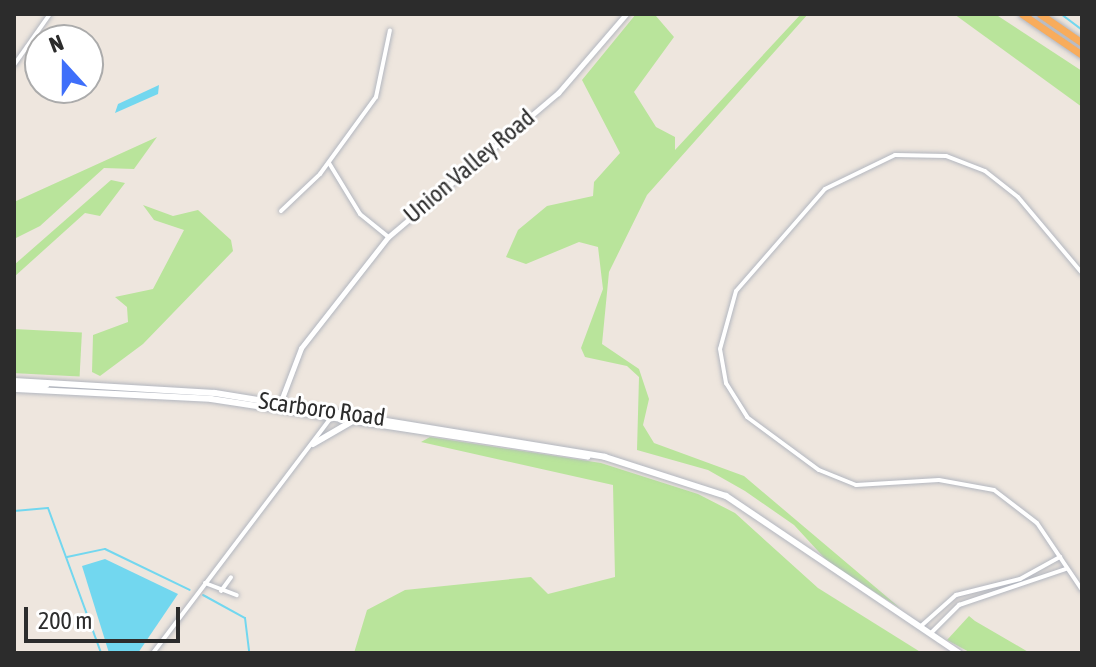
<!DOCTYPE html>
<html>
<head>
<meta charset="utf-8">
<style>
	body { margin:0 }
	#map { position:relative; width:1096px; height:667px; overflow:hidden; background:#eee6de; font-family:"Asap Condensed",sans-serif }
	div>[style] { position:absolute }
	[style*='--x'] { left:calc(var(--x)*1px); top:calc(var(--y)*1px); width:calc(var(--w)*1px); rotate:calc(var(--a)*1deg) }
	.green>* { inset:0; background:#b9e49b; transform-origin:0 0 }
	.water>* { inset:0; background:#72d7ef }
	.stream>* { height:2px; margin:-1px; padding:0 1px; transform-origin:1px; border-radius:1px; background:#72d7ef }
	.roads { filter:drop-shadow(0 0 2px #b2b6bf) drop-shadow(0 0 2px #b2b6bf) }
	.minor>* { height:4px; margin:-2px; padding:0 2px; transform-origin:2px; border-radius:2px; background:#fff }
	.tertiary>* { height:5px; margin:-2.5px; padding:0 2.5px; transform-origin:2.5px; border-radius:2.5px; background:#fff }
	.secondary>* { height:6px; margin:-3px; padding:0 3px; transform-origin:3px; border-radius:3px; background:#fff }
	.trunk>* { height:7px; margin:-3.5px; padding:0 3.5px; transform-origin:3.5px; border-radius:3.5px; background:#f8ac5c }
	span { translate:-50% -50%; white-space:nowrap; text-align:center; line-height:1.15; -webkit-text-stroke:6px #fff; paint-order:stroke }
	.street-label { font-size:24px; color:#2c2c2c }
	.frame { position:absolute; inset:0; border:16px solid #2c2c2c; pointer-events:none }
	.north { position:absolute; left:24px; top:24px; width:80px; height:80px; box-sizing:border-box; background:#fff; border:2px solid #ababab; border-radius:50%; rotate:339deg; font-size:22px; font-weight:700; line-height:32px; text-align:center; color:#2c2c2c }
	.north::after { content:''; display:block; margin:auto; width:28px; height:36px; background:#3f6ffa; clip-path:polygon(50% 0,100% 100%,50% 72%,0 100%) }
	.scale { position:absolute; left:24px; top:607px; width:156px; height:36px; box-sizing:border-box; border:4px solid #2c2c2c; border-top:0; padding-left:10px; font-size:24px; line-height:28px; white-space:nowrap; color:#2c2c2c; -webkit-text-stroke:6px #fff; paint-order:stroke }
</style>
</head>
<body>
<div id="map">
	<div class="green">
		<div style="clip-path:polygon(636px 14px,656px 16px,674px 37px,634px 92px,656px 127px,675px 137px,675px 150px,801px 14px,808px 14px,647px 195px,609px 272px,602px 344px,639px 369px,649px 399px,643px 425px,654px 443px,744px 476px,900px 608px,830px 564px,794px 525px,745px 491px,708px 470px,637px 450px,639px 377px,627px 366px,585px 357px,581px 348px,603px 289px,598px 247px,579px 242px,526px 264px,506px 257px,518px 230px,547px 206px,593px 196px,594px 182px,620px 153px,582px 80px)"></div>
		<div style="clip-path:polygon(954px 14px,995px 14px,1082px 71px,1082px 107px)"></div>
		<div style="clip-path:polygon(157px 137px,134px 169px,104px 168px,40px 226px,14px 239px,14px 202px)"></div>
		<div style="clip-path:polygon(111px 180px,125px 183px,100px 216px,85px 213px,14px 277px,14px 265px)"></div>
		<div style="clip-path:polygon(143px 205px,173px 216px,198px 210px,231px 240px,233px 251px,143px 344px,100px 376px,92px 372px,93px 335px,128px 322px,127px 307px,115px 297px,153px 289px,184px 230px,154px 220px)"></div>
		<div style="left:14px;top:329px;width:68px;height:44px;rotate:3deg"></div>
		<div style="clip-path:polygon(430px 437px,601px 463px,698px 494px,735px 513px,818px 588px,922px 653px,354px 653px,367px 610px,405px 590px,531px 577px,548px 594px,615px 577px,613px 485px,421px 442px)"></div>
		<div style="clip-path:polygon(969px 616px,975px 621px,1030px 653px,971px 653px,947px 640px)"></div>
	</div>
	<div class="water">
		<div style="clip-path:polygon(159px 85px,158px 94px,115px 113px,118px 104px)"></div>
		<div style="clip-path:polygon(105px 559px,178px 594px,138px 653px,109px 653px,82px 566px)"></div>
	</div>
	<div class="stream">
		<div style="--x:1061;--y:14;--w:26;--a:37"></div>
		<div style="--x:14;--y:511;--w:34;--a:-5"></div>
		<div style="--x:48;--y:508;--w:154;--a:69.9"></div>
		<div style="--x:67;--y:557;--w:39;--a:-12"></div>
		<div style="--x:105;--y:549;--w:94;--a:25.8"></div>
		<div style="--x:203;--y:595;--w:48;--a:28.7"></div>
		<div style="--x:245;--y:618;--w:35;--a:83"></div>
	</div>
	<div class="roads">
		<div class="minor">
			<div style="--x:14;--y:65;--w:62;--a:-54.8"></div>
			<div style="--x:329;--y:163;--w:60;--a:58.7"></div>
			<div style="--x:360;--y:214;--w:36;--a:39"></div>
			<div style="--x:281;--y:211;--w:54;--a:-43.5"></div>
			<div style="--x:320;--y:174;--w:95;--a:-54"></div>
			<div style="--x:376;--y:97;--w:68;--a:-78.2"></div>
			<div style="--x:1082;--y:273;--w:99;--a:-130.1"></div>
			<div style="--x:1018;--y:197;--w:42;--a:-141.8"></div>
			<div style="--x:985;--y:171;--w:42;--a:-159"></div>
			<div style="--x:946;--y:156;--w:51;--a:-178.9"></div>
			<div style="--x:895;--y:155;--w:78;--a:154.1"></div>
			<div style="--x:825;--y:189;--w:135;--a:131.1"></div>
			<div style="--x:736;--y:291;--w:60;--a:105.4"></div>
			<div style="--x:720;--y:349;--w:35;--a:80"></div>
			<div style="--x:726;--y:383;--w:40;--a:58"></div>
			<div style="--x:747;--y:417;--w:89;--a:36.4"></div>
			<div style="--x:819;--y:470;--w:40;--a:22"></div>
			<div style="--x:856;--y:485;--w:83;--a:-3.4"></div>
			<div style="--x:939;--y:480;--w:56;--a:10.3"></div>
			<div style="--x:994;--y:490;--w:54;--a:37.5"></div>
			<div style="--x:1037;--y:523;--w:81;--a:56.1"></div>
			<div style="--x:205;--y:583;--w:34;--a:21"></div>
			<div style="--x:221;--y:591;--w:17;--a:-54"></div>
			<div style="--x:921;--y:626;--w:47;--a:-41.5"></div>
			<div style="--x:956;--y:595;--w:66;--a:-14"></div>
			<div style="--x:1020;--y:579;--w:46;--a:-28.8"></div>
			<div style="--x:931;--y:633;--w:40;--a:-45"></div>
			<div style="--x:959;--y:605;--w:113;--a:-18.6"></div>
			<div style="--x:153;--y:653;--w:295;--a:-52.9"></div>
		</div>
		<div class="tertiary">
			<div style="--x:14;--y:385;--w:32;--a:0"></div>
			<div style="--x:279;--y:406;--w:62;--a:-69.2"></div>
			<div style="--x:301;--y:348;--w:141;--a:-51.9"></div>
			<div style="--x:388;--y:237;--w:223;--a:-40.3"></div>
			<div style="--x:558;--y:93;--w:104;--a:-49.3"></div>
		</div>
		<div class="secondary">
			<div style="--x:14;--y:381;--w:201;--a:3.4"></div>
			<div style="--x:215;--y:393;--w:395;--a:9.3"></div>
			<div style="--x:605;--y:457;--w:127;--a:17.9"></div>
			<div style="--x:726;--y:496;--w:281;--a:34"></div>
			<div style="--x:14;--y:389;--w:197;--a:2.9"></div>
			<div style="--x:211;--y:399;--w:381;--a:8.7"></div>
			<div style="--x:313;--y:444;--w:44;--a:-30.1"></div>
		</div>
		<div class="trunk">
			<div style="--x:1022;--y:14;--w:73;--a:34.3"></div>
			<div style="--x:1040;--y:14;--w:51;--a:34.6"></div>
		</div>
	</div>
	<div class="street-label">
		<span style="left:469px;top:166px;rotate:-40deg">Union Valley Road</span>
		<span style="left:322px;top:409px;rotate:8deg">Scarboro Road</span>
	</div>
	<div class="frame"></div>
	<div class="north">N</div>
	<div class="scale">200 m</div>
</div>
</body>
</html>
